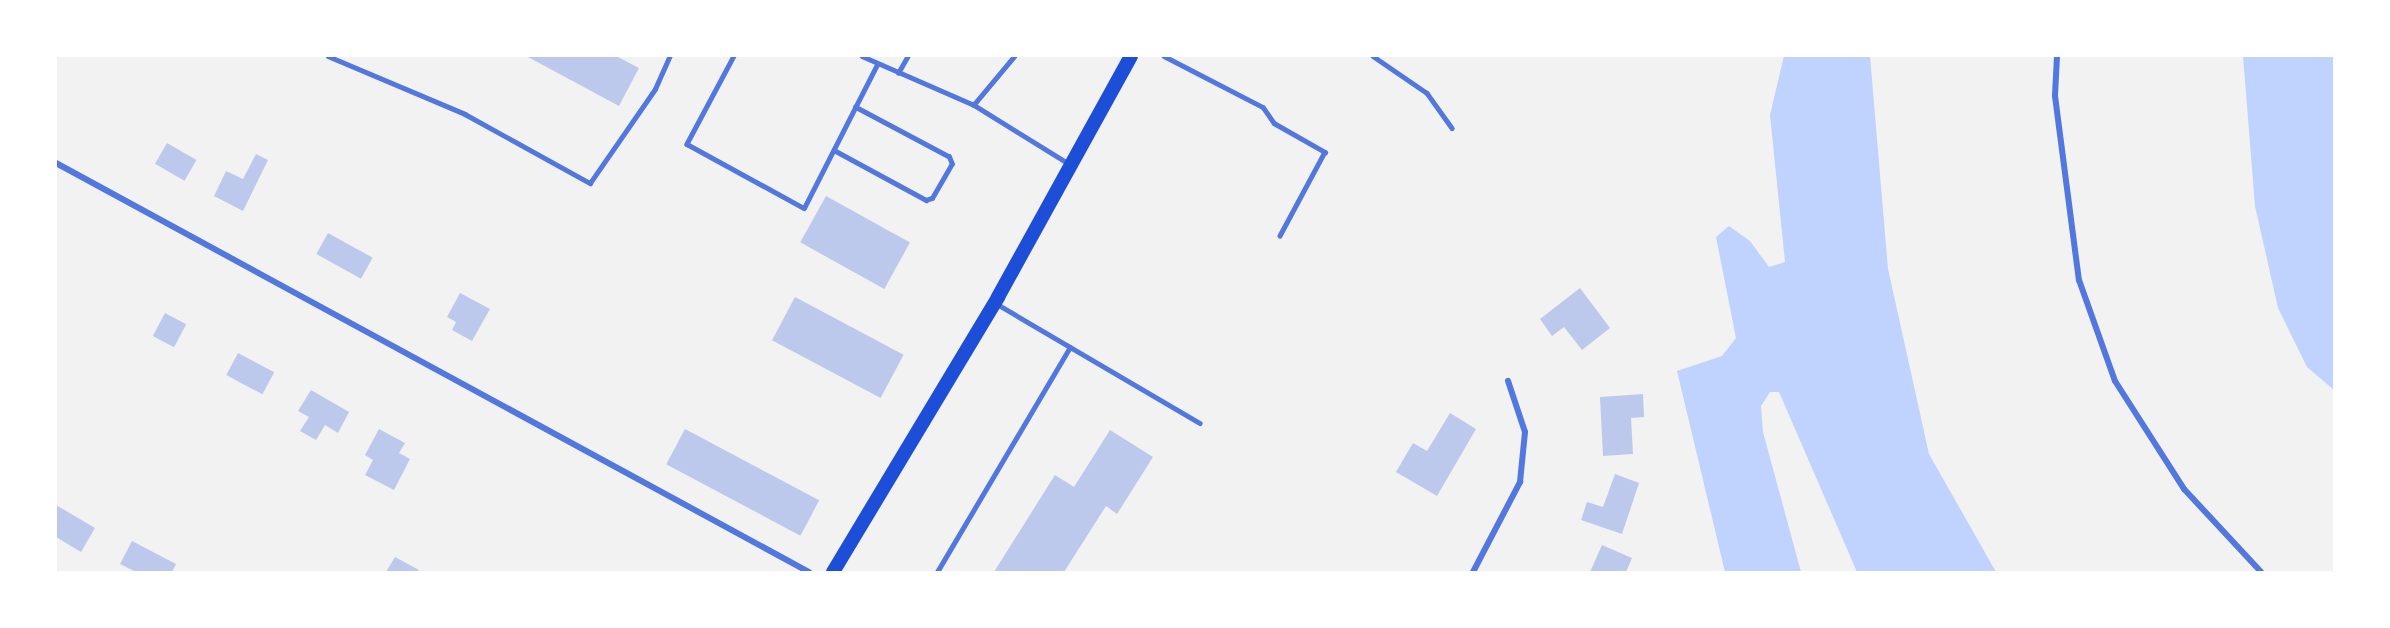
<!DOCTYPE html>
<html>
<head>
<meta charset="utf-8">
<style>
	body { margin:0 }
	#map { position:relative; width:2390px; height:628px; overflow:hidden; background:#f2f2f2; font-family:"Source Sans 3",sans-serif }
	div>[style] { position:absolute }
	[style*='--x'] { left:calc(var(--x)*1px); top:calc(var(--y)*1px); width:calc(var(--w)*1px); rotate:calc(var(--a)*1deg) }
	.water>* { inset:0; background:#bfd3fe }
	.building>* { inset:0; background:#bdc9ec; transform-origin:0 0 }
	.service>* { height:4.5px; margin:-2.25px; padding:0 2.25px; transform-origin:2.25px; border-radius:2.25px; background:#5277de }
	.minor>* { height:6px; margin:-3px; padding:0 3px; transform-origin:3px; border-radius:3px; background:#5277de }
	.primary>* { height:14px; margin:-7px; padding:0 7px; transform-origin:7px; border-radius:7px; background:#1d4ed8 }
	span { translate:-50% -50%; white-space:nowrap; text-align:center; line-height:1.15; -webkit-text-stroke:6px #fff; paint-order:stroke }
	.frame { position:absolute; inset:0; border:57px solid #fff; pointer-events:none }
</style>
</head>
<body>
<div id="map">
	<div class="water">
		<div style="clip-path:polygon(1784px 56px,1870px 56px,1888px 269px,1929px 454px,1996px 572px,1857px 572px,1779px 392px,1770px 392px,1761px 406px,1763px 432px,1801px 572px,1725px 572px,1677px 371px,1722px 356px,1736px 338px,1716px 237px,1729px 226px,1750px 241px,1769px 267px,1785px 262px,1770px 115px)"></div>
		<div style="clip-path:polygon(2243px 56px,2334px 56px,2334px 390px,2307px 367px,2278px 308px,2255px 206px)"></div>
	</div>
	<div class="building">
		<div style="clip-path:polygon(526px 56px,616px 56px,639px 68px,619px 106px)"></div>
		<div style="left:167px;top:143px;width:34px;height:24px;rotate:30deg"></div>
		<div style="clip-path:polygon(256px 154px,268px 160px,243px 211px,214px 196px,226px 171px,243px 179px)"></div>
		<div style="left:826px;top:196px;width:96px;height:53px;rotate:29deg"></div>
		<div style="left:328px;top:233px;width:51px;height:24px;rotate:29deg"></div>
		<div style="clip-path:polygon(1580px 288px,1610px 328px,1582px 350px,1564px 327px,1552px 336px,1540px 319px)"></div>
		<div style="clip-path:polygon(460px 293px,490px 309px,472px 341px,452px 330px,456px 322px,447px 317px)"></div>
		<div style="left:795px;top:297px;width:123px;height:49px;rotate:28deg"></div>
		<div style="left:165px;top:313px;width:24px;height:26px;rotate:28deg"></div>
		<div style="left:238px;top:353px;width:41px;height:25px;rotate:28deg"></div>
		<div style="clip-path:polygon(311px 390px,349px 412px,338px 433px,325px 425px,316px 440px,300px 431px,309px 417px,298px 411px)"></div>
		<div style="clip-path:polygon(1643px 394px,1644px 417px,1631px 418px,1633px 454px,1603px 456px,1600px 397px)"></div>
		<div style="clip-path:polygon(1450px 413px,1476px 429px,1437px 496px,1396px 472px,1413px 443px,1427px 451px)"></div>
		<div style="clip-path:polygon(379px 429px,405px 443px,399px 453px,410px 459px,394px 490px,365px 475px,373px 460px,365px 455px)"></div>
		<div style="left:685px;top:429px;width:152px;height:40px;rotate:28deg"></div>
		<div style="clip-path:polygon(1110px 430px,1153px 457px,1117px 514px,1106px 506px,1064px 572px,994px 572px,1055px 475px,1074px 487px)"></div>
		<div style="clip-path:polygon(1615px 474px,1639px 483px,1622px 534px,1581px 520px,1587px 502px,1603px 507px)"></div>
		<div style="clip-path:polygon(56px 505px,95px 528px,81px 552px,56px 537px)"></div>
		<div style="clip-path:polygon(132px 541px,176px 564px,172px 572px,136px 572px,120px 564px)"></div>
		<div style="clip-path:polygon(1602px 545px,1632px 558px,1626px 572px,1590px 572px)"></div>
		<div style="clip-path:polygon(395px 557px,419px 570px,417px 572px,386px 572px)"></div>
	</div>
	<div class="service">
		<div style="--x:328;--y:56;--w:149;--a:22.9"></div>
		<div style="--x:465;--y:114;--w:143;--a:28.9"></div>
		<div style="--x:590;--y:183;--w:114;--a:-55.3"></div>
		<div style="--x:655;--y:89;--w:36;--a:-66"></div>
		<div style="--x:734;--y:56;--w:100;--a:118.1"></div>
		<div style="--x:687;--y:144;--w:133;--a:28.7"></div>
		<div style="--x:804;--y:208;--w:161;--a:-63"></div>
		<div style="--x:862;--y:56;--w:122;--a:23.6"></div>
		<div style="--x:1015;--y:56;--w:64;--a:129.9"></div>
		<div style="--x:974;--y:105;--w:110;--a:31.7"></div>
		<div style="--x:1164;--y:56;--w:111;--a:27.3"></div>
		<div style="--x:1263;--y:107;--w:19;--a:55"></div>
		<div style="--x:1274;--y:123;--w:59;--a:29.6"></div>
		<div style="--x:1325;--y:152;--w:95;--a:118.2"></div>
		<div style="--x:1373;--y:56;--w:65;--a:34.4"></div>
		<div style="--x:1427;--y:93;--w:43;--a:54.5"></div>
		<div style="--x:898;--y:73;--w:20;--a:-60"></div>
		<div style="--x:834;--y:150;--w:105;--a:28.5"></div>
		<div style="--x:926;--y:200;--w:6;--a:-18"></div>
		<div style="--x:932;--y:198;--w:39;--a:-60"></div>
		<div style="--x:952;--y:164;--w:8;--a:-113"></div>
		<div style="--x:949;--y:157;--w:106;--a:-152"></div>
		<div style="--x:997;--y:304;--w:235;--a:30.4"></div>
		<div style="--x:937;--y:572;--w:261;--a:-59.4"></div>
	</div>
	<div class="minor">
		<div style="--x:2057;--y:56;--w:40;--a:92.9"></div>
		<div style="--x:2055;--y:96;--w:186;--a:82.6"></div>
		<div style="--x:2079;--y:280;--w:107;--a:70.4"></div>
		<div style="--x:2115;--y:381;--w:128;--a:57.4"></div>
		<div style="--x:2184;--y:489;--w:113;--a:47.1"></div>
		<div style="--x:56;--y:163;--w:857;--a:28.51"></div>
		<div style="--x:1473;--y:572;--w:102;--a:-62.4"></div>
		<div style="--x:1520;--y:482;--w:50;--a:-84.3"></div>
		<div style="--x:1525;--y:432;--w:54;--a:-108.4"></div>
	</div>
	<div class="primary">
		<div style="--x:833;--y:572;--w:321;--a:-59"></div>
		<div style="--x:998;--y:297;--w:275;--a:-61.1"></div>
	</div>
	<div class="frame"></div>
</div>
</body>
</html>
